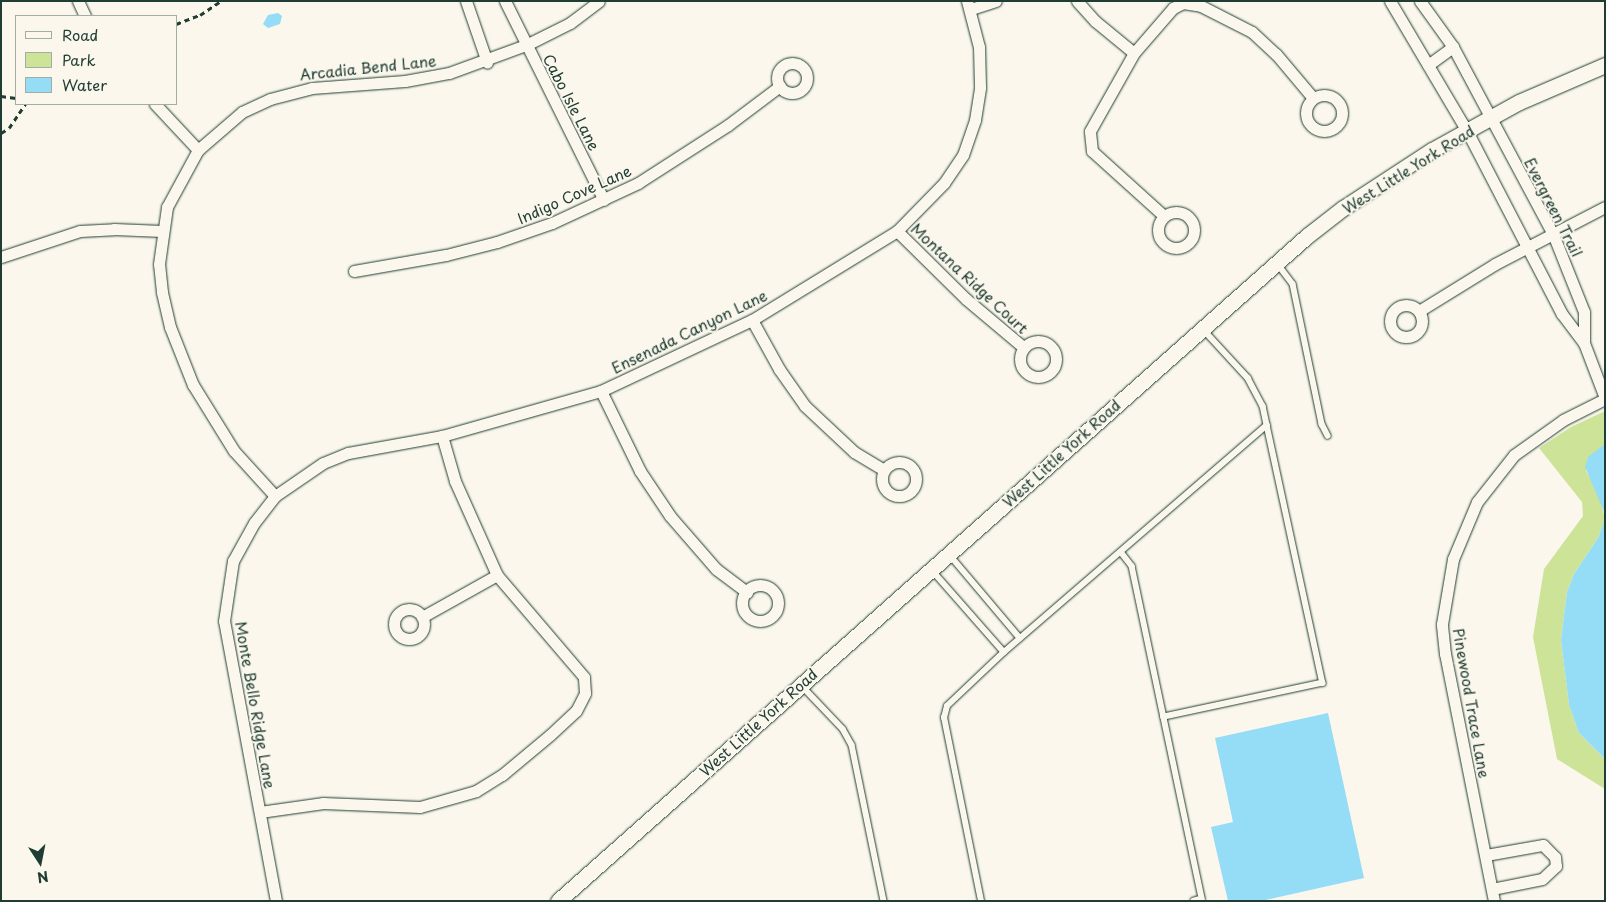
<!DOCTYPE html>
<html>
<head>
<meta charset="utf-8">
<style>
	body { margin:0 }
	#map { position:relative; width:1606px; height:902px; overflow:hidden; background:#fbf7ec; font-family:"Playpen Sans",sans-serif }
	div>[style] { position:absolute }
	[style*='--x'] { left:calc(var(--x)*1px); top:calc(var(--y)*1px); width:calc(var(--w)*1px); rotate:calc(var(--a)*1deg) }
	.green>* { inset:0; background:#cde398 }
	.water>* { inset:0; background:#95dcf7 }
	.path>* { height:2.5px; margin-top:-1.25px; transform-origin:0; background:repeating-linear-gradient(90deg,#1f3d34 0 5px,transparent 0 9px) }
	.roads { filter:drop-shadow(0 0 1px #1f3d34) drop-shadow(0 0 1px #1f3d34) }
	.service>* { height:5.5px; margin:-2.75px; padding:0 2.75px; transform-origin:2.75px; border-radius:2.75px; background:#fbf7ec }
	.minor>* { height:11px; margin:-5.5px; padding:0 5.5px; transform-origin:5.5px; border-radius:5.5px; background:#fbf7ec }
	.minor>.ring { margin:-5.5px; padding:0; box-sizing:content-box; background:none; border:11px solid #fbf7ec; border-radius:50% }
	.secondary>* { height:15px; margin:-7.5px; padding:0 7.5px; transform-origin:7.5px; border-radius:7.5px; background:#fbf7ec }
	span { translate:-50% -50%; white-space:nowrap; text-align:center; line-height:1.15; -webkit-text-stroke:4px #fbf7ec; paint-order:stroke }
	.street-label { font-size:15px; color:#1f3d34 }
	.frame { position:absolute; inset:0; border:2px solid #1f3d34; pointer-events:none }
	.legend { position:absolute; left:15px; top:15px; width:162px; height:90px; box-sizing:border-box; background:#fbf7ec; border:1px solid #a3ada2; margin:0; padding:6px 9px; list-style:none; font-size:15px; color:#1f3d34 }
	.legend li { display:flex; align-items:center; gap:10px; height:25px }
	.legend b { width:25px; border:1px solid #a3ada2 }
	.north { position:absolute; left:15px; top:837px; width:50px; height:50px; -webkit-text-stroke:4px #fbf7ec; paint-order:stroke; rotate:169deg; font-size:14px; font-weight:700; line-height:20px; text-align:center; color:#1f3d34 }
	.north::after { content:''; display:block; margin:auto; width:18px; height:22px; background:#1f3d34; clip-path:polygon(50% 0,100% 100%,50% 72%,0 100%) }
</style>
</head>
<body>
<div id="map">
	<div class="green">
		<div style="clip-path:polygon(1605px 411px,1605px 444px,1586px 471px,1599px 493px,1605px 519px,1598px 538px,1574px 574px,1567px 592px,1561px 640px,1569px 705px,1579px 733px,1605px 759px,1605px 789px,1557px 759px,1533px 637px,1544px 569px,1583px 516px,1582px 502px,1539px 448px,1571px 427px)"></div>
	</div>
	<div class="water">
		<div style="clip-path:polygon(278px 13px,282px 16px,280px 24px,268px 28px,263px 24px,268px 15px)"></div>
		<div style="clip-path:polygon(1605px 444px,1605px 514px,1585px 467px,1588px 457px)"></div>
		<div style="clip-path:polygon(1605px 519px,1605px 759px,1579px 733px,1569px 705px,1561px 640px,1567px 592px,1574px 574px,1598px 538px)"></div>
		<div style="clip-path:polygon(1328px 713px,1364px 878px,1261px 901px,1228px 901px,1211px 827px,1233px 822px,1215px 738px)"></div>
	</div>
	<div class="path">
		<div style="--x:176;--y:24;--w:26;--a:-21"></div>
		<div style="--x:200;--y:15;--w:25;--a:-34"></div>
		<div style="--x:1;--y:96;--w:15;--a:8"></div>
		<div style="--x:1;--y:133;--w:9;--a:-32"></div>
		<div style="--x:9;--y:128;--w:29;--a:-56"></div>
	</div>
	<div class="roads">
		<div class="service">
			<div style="--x:1277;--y:263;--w:26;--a:53"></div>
			<div style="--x:1293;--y:284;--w:143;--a:78.3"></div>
			<div style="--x:1322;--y:424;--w:13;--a:63"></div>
			<div style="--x:1203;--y:329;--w:67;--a:47.4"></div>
			<div style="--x:1248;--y:378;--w:32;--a:62"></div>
			<div style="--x:1263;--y:406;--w:19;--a:78"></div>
			<div style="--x:1121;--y:552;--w:18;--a:52"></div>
			<div style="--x:1132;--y:566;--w:340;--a:78.1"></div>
			<div style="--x:1202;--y:899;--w:8;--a:166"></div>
			<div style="--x:949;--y:554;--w:110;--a:49.8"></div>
			<div style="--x:932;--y:570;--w:109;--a:48.7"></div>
			<div style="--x:802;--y:686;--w:59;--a:46.4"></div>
			<div style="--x:843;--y:729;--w:18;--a:61"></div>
			<div style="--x:852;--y:745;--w:159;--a:78.4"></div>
			<div style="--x:981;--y:901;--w:187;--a:-101.4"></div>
			<div style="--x:944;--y:718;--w:12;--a:-76"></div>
			<div style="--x:947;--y:706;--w:79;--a:-43.5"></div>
			<div style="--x:1004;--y:652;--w:347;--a:-40.8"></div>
			<div style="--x:1267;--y:425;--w:264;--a:77.8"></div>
			<div style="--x:1323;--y:683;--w:163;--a:167.9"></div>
		</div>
		<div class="minor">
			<div style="--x:78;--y:1;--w:17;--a:65"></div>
			<div style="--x:466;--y:1;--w:65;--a:71"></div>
			<div style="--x:505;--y:1;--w:222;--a:63.6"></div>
			<div style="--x:1077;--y:1;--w:27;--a:48"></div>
			<div style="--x:1095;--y:21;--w:50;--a:39.4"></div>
			<div style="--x:1390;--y:1;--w:151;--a:59.4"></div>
			<div style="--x:1467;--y:131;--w:206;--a:62.6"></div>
			<div style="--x:1562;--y:314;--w:36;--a:53"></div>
			<div style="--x:1584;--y:343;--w:59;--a:69.1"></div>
			<div style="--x:1420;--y:1;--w:57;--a:54.3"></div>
			<div style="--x:1453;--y:47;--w:212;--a:61.9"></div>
			<div style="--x:1553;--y:234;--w:84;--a:68.3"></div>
			<div style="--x:1584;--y:312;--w:31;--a:90"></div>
			<div style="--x:971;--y:9;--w:26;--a:-18"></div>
			<div class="ring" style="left:777px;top:63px;width:19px;height:19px"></div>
			<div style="--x:1428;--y:65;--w:31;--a:-36"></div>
			<div class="ring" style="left:1306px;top:95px;width:25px;height:25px"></div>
			<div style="--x:155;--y:104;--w:63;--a:46.9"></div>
			<div class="ring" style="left:1158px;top:212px;width:25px;height:25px"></div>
			<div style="--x:1164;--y:216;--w:97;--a:-137.9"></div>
			<div style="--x:1092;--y:151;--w:20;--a:-96"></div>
			<div style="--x:1090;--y:131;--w:90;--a:-60.6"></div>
			<div style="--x:1134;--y:53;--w:60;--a:-49.1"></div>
			<div style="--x:1173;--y:8;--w:11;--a:-27"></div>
			<div style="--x:1183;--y:3;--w:18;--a:9"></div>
			<div style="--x:1201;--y:6;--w:57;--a:27"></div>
			<div style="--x:1252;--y:32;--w:33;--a:43"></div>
			<div style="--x:1276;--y:54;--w:57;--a:49.9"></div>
			<div style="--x:897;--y:231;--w:97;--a:44.6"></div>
			<div style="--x:966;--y:299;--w:75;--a:40.1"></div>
			<div style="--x:1;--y:257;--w:83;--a:-18.2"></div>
			<div style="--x:80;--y:231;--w:34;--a:-3"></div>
			<div style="--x:114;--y:229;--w:48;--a:2.4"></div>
			<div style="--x:354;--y:271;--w:93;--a:-9.9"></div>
			<div style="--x:446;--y:255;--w:53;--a:-14.3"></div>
			<div style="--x:497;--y:242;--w:58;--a:-19.1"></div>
			<div style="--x:552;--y:223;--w:95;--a:-24.9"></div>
			<div style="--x:638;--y:183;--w:107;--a:-32.8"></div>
			<div style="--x:728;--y:125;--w:65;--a:-36.9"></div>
			<div class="ring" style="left:1390px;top:305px;width:21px;height:21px"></div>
			<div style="--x:1419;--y:311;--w:89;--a:-31.7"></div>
			<div style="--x:1495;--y:264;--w:124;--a:-27.4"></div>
			<div style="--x:752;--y:320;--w:56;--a:61.1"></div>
			<div style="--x:779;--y:369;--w:45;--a:54.9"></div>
			<div style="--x:805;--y:406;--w:67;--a:43.2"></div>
			<div style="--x:854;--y:452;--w:35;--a:31"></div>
			<div class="ring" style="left:1020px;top:341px;width:25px;height:25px"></div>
			<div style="--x:601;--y:391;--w:89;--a:64"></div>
			<div style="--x:640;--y:471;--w:54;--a:56.3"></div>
			<div style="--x:670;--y:516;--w:70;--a:49"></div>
			<div style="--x:716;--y:569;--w:39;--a:37"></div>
			<div class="ring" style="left:882px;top:462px;width:23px;height:23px"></div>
			<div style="--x:275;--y:496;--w:61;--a:-132.3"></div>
			<div style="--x:234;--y:451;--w:78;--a:-121.8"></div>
			<div style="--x:193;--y:385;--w:62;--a:-111.6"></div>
			<div style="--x:170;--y:327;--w:36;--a:-103"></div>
			<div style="--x:162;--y:292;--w:28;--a:-96"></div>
			<div style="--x:159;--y:264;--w:58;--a:-82"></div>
			<div style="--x:167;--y:207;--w:65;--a:-61.5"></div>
			<div style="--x:198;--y:150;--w:58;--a:-40.8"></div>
			<div style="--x:242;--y:112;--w:31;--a:-25"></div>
			<div style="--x:270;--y:99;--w:43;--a:-14.7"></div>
			<div style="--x:312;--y:88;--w:93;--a:-4.3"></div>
			<div style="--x:405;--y:81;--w:45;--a:-10.3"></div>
			<div style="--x:449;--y:73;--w:82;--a:-20"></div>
			<div style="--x:526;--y:45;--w:49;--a:-26.6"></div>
			<div style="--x:570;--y:23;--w:36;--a:-37"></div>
			<div class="ring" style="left:742px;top:585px;width:25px;height:25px"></div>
			<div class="ring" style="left:394px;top:609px;width:19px;height:19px"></div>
			<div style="--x:422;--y:617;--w:86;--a:-29.2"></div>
			<div style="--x:260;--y:812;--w:64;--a:-8.1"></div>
			<div style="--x:323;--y:803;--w:97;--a:2.4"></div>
			<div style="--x:420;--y:807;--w:58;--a:-15.9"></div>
			<div style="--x:476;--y:791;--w:31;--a:-32"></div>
			<div style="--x:502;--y:775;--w:62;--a:-39.8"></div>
			<div style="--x:550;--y:735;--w:35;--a:-43"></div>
			<div style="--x:576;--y:711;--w:20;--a:-63"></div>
			<div style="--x:585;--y:693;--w:16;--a:-94"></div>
			<div style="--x:584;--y:677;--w:134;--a:-130.5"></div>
			<div style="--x:497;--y:575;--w:103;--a:-114.1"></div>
			<div style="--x:455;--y:481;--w:47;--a:-106.1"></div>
			<div style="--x:1486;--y:855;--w:58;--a:-10"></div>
			<div style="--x:1543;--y:845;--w:17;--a:45"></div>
			<div style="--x:1555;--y:857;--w:9;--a:84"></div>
			<div style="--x:1556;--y:866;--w:19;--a:137"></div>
			<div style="--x:1542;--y:879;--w:51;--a:168.7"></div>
			<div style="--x:276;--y:901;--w:285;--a:-100.5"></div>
			<div style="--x:224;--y:621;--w:61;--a:-81.5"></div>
			<div style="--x:233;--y:561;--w:43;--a:-61.1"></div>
			<div style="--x:254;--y:523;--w:34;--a:-52"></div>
			<div style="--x:275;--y:496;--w:58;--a:-34.5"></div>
			<div style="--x:323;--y:463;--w:27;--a:-22"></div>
			<div style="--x:348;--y:453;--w:96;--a:-10.3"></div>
			<div style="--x:442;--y:436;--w:165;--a:-15.8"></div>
			<div style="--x:601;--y:391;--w:167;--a:-25.2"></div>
			<div style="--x:752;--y:320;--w:170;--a:-31.5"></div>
			<div style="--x:897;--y:231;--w:67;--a:-45.6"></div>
			<div style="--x:944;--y:183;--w:34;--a:-56"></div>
			<div style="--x:963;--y:155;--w:37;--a:-71"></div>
			<div style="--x:975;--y:120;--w:33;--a:-81"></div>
			<div style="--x:980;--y:87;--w:40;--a:-91.4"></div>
			<div style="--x:979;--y:47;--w:48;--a:-104.6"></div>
			<div style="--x:1494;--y:901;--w:252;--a:-101.2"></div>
			<div style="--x:1445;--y:654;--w:30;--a:-96"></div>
			<div style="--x:1442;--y:624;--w:66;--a:-80.4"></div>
			<div style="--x:1453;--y:559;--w:62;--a:-67.2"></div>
			<div style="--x:1477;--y:502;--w:60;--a:-51.8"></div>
			<div style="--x:1514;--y:455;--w:60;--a:-35.5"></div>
			<div style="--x:1563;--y:420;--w:47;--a:-26.6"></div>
		</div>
		<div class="secondary">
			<div style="--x:558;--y:901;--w:1002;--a:-41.6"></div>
			<div style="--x:1307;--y:236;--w:46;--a:-37.9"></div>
			<div style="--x:1343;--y:208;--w:106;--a:-33.1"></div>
			<div style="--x:1432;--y:150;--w:99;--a:-28.9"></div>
			<div style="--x:1519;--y:102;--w:94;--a:-23.3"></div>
		</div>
	</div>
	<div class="street-label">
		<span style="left:368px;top:67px;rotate:-6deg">Arcadia Bend Lane</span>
		<span style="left:572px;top:102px;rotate:63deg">Cabo Isle Lane</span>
		<span style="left:1408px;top:169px;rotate:-32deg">West Little York Road</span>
		<span style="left:574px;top:194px;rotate:-24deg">Indigo Cove Lane</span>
		<span style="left:1554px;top:207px;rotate:63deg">Evergreen Trail</span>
		<span style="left:970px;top:278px;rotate:43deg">Montana Ridge Court</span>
		<span style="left:689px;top:331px;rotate:-26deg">Ensenada Canyon Lane</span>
		<span style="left:1061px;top:453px;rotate:-42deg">West Little York Road</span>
		<span style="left:1472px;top:703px;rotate:80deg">Pinewood Trace Lane</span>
		<span style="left:256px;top:705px;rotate:80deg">Monte Bello Ridge Lane</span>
		<span style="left:758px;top:722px;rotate:-42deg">West Little York Road</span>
	</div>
	<div class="frame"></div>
	<ul class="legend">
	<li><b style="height:6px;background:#fbf7ec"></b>Road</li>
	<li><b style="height:14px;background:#cde398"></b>Park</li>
	<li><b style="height:14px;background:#95dcf7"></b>Water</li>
	</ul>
	<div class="north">N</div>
</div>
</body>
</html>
